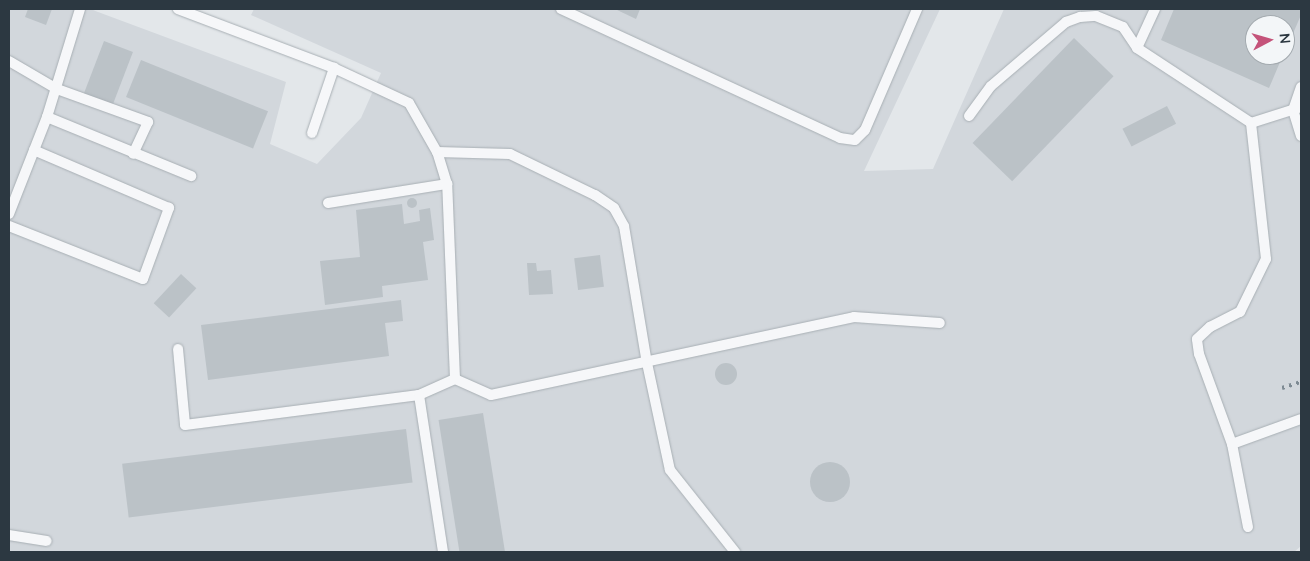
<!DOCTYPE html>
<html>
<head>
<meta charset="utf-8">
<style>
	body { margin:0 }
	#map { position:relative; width:1310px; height:561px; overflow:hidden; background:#e3e7ea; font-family:"Nunito Sans",sans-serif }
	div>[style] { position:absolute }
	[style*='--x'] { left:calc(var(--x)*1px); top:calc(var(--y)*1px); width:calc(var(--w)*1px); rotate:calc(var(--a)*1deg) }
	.built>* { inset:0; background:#d2d7dc }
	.building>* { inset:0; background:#bbc2c7; transform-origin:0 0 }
	.round { border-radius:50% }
	.roads { filter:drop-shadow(0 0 1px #a8afb4) drop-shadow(0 0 1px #a8afb4) }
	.service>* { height:10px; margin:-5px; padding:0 5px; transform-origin:5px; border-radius:5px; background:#f6f7f9 }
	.rail>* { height:4px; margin-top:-2px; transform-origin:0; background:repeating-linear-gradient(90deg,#7e8a93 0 2.5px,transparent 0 7.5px) }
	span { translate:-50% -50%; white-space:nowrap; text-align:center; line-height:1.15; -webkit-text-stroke:4px #f3f6f8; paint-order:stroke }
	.frame { position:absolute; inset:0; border:10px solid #2c3841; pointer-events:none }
	.north { position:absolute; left:1245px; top:15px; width:50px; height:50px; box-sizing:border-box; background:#f3f6f8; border:1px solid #a3aaaf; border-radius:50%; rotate:84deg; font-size:14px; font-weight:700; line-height:20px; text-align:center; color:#2c3841 }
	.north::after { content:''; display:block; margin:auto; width:18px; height:22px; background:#c4537a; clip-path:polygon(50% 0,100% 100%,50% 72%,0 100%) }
</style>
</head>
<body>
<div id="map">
	<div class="built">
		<div style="clip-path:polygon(evenodd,10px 9px,90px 9px,286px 82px,270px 144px,317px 164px,361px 118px,381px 73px,251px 15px,254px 9px,940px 9px,864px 171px,933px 169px,1004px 9px,1301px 9px,1301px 546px,1294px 552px,9px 552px,10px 9px,1255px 25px,1285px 25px,1285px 55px,1255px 55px,1255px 25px)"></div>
	</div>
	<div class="building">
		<div style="clip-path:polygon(28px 9px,52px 9px,46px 25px,25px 17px)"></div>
		<div style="clip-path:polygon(615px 9px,640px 9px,636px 19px)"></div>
		<div style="clip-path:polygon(1174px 9px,1301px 9px,1301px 15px,1285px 52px,1285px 25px,1255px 25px,1255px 55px,1283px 55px,1269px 88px,1161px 40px)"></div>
		<div style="left:1074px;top:38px;width:55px;height:146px;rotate:44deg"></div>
		<div style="left:104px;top:41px;width:31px;height:58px;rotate:21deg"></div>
		<div style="left:141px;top:60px;width:137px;height:40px;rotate:22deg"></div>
		<div style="left:1167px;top:106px;width:20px;height:50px;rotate:63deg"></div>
		<div class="round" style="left:407px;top:198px;width:10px;height:10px"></div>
		<div style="clip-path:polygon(402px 204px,404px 224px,420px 221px,419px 210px,430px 208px,434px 240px,423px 242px,428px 280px,382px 286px,383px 297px,325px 305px,320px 261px,360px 257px,356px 210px)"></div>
		<div style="left:600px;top:255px;width:32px;height:26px;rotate:83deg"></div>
		<div style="clip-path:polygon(527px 263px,536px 263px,537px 271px,551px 270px,553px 294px,529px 295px)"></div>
		<div style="left:181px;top:274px;width:21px;height:40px;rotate:43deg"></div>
		<div style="clip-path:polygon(401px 300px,403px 321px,385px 323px,389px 356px,208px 380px,201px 325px)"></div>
		<div class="round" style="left:715px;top:363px;width:22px;height:22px"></div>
		<div style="left:483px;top:413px;width:141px;height:45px;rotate:81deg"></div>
		<div style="left:406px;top:429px;width:54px;height:286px;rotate:83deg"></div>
		<div class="round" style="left:810px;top:462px;width:40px;height:40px"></div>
	</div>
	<div class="roads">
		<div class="service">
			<div style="--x:561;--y:9;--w:307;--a:24.8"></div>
			<div style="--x:840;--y:138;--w:15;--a:8"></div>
			<div style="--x:855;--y:140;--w:14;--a:-45"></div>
			<div style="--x:865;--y:130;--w:132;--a:-66.7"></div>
			<div style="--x:1137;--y:48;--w:43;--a:-65.2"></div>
			<div style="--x:9;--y:61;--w:56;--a:30.3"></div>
			<div style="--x:57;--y:89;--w:97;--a:19.9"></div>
			<div style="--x:148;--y:122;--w:35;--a:115"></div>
			<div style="--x:1301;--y:87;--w:24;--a:109"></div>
			<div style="--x:1293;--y:110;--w:27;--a:73"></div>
			<div style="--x:969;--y:116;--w:37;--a:-54"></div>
			<div style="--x:991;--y:86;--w:99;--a:-40.5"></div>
			<div style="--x:1066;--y:22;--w:15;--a:-20"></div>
			<div style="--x:1080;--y:17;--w:16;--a:-4"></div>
			<div style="--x:1096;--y:16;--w:29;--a:22"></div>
			<div style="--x:1123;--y:27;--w:25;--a:56"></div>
			<div style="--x:1137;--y:48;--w:136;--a:33.3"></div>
			<div style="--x:47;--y:117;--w:156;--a:22.3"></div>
			<div style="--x:312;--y:133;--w:69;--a:-71.3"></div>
			<div style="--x:437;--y:152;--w:73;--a:1.6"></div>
			<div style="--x:510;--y:154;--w:94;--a:25.8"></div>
			<div style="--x:595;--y:195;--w:23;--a:34"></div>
			<div style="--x:614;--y:208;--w:21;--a:61"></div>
			<div style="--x:624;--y:226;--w:139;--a:80.5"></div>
			<div style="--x:647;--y:363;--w:109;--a:77.9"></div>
			<div style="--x:670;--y:470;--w:105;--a:51.6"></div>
			<div style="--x:328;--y:203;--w:121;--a:-9.1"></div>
			<div style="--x:9;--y:214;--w:104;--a:-68.6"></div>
			<div style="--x:47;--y:117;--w:113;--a:-73"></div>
			<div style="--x:9;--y:226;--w:144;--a:21.6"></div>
			<div style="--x:143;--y:279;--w:76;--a:-69.9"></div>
			<div style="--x:169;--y:208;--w:147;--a:-156.8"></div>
			<div style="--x:178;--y:349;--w:76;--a:84.7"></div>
			<div style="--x:185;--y:425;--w:236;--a:-7.3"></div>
			<div style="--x:419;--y:395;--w:39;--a:-24"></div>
			<div style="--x:455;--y:379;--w:195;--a:-92.3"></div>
			<div style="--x:447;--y:184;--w:34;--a:-107"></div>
			<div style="--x:437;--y:152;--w:56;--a:-119.7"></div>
			<div style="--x:409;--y:103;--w:83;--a:-155"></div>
			<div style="--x:334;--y:68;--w:167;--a:-159.3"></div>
			<div style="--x:455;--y:379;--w:39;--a:24"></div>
			<div style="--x:491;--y:395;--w:371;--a:-12.1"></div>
			<div style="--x:854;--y:317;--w:86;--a:4"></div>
			<div style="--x:419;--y:395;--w:159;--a:81.3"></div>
			<div style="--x:1232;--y:444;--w:73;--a:-19.9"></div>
			<div style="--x:1248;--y:527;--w:85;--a:-100.9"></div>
			<div style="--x:1232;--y:444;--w:96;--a:-110.1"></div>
			<div style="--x:1199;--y:354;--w:15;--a:-98"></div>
			<div style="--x:1197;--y:339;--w:18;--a:-43"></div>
			<div style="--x:1210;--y:327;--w:34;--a:-27"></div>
			<div style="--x:1240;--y:312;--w:59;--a:-63.9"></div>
			<div style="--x:1266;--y:259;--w:137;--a:-96.3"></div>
			<div style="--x:1251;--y:123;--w:52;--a:-17.7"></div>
			<div style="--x:9;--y:535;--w:38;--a:9"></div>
		</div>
	</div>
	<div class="rail">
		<div style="--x:1282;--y:388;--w:20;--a:-18"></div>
	</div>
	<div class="frame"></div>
	<div class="north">N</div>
</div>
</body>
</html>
